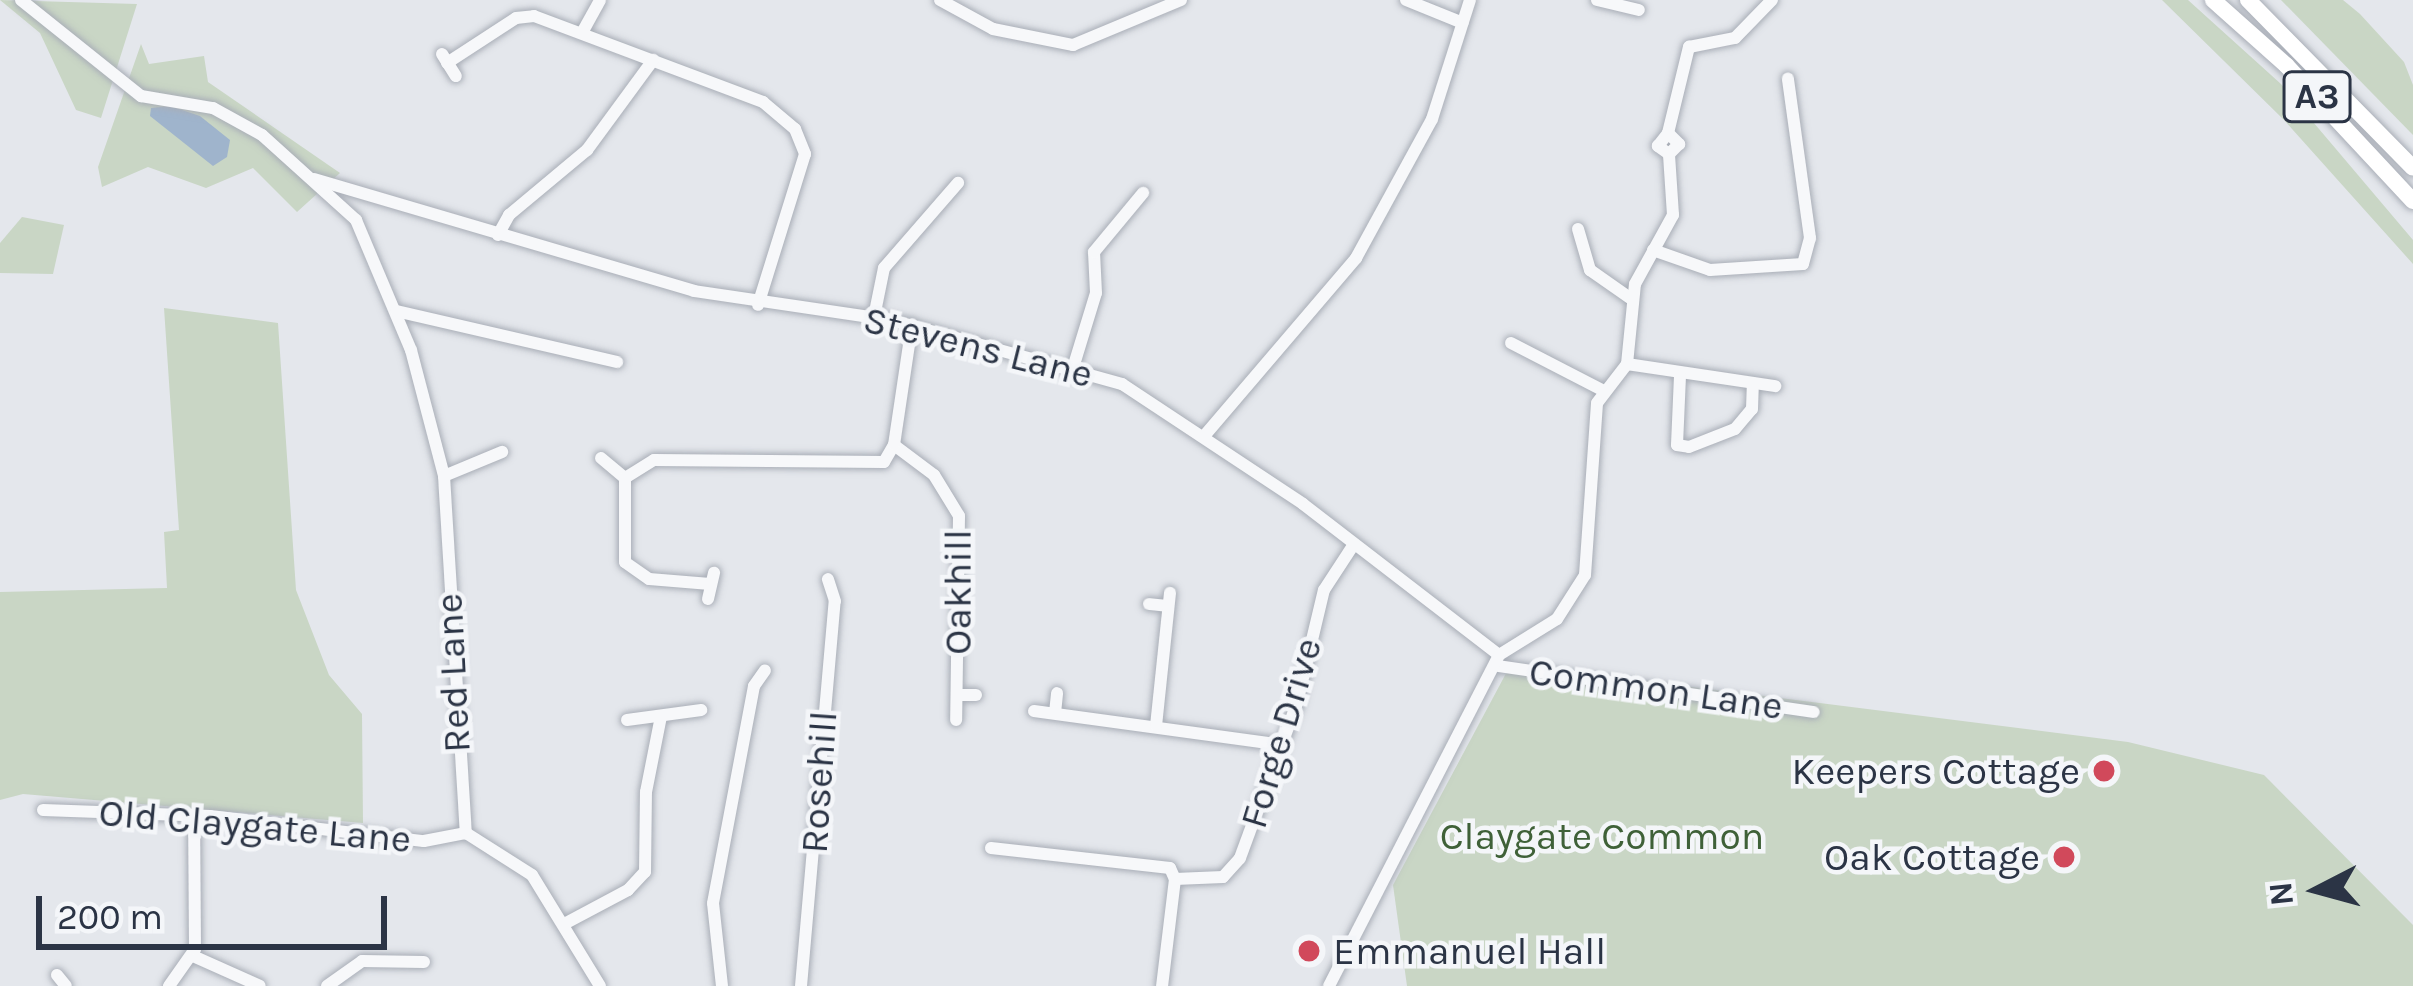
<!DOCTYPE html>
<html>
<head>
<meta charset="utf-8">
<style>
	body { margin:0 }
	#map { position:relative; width:2413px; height:986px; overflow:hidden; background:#e4e7ec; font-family:Karla,sans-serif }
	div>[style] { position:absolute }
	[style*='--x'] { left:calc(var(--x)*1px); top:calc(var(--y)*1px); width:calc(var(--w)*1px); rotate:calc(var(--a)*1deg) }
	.green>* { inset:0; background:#c9d6c5 }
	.water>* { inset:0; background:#9fb4cc }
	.roads { filter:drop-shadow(0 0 3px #a9aeb7) drop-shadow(0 0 3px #a9aeb7) }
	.minor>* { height:12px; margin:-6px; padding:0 6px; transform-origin:6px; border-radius:6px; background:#f7f8fa }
	.highway>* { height:16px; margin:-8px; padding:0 8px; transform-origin:8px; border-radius:8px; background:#fff }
	.dots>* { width:33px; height:33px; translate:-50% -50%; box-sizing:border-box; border:6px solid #f4f6f9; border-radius:50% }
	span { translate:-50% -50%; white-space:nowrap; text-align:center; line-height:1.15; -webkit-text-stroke:9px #f4f6f9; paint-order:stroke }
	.shield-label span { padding:3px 9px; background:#f4f6f9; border:3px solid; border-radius:9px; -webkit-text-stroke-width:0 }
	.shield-label { font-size:36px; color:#2b3445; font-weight:700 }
	.street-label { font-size:39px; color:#2b3445 }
	.poi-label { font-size:39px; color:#2b3445 }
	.right { translate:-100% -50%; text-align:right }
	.left { translate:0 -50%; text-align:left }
	.park-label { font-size:39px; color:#3f6138 }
	.north { position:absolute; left:2257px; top:830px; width:120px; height:120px; -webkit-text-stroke:9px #f4f6f9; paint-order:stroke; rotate:264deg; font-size:33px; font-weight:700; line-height:48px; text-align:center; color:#2b3445 }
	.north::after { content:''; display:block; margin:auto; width:42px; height:54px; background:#2b3445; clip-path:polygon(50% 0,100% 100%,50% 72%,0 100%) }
	.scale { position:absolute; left:36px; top:896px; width:351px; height:54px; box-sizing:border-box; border:6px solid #2b3445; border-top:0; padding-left:15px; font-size:36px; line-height:42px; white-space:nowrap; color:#2b3445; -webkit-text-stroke:9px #f4f6f9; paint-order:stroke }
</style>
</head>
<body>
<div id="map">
	<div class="green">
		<div style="clip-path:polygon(0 0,137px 4px,101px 118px,76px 110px,40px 33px)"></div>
		<div style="clip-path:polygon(2162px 0,2188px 0,2281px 84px,2413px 240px,2413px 264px,2284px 120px)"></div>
		<div style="clip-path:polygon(2281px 0,2343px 0,2360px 14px,2404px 62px,2413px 85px,2413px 135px)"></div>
		<div style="clip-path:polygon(141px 44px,149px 64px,204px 56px,208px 82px,340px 173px,297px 212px,253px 168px,206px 188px,148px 167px,102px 187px,98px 167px)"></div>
		<div style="clip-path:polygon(22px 217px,64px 225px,53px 274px,0 273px,0 243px)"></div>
		<div style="clip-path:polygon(164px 308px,278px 323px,296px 590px,329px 675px,362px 714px,363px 823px,23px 794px,0 800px,0 592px,167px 588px,164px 532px,179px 530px)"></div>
		<div style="clip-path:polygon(1511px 664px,2128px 742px,2264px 775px,2413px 925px,2413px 986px,1407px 986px,1393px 885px)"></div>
	</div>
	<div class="water">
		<div style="clip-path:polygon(170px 106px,200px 116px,230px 140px,227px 157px,213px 166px,150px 116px,151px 108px)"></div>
	</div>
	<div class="roads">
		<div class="minor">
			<div style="--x:21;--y:0;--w:154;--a:38.7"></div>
			<div style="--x:141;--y:96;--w:73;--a:9.5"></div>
			<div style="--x:213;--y:108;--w:56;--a:28.9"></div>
			<div style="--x:262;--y:135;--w:127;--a:42.1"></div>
			<div style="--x:356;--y:220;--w:141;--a:67.1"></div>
			<div style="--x:411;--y:350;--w:130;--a:75.3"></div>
			<div style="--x:444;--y:476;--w:358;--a:86.5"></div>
			<div style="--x:466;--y:833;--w:78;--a:32.5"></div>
			<div style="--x:532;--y:875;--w:130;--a:58.5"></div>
			<div style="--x:940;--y:0;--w:60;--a:28.7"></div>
			<div style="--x:993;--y:29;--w:82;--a:11.3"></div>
			<div style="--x:1073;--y:45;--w:117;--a:-22.6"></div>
			<div style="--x:1406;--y:0;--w:61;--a:22"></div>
			<div style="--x:1597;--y:0;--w:43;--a:13.4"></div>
			<div style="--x:583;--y:31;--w:35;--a:-61"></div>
			<div style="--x:442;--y:54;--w:26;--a:58"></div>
			<div style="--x:447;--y:63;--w:82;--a:-33.1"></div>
			<div style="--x:516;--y:18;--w:18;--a:-6"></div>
			<div style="--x:534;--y:16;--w:245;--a:20.6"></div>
			<div style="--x:763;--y:102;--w:42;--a:40.2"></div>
			<div style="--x:795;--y:129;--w:27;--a:68"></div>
			<div style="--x:805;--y:154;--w:158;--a:107.3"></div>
			<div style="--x:1668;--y:133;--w:89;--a:-76.3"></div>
			<div style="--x:1689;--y:47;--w:47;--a:-11.1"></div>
			<div style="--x:1735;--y:38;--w:53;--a:-45.8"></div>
			<div style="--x:314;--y:179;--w:396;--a:16.4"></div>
			<div style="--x:694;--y:291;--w:199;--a:8.4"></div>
			<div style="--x:891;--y:320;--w:240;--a:15.5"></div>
			<div style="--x:1122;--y:384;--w:217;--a:33.5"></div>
			<div style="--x:1303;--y:504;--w:247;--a:37.6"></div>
			<div style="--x:1578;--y:229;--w:43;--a:73.7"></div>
			<div style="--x:1590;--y:270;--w:49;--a:35"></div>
			<div style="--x:498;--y:235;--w:23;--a:-61"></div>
			<div style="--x:509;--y:215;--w:102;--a:-39.8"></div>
			<div style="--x:587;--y:150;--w:112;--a:-53.7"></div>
			<div style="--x:1653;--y:250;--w:60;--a:19.3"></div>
			<div style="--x:1710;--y:270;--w:93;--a:-3.7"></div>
			<div style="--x:1803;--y:264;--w:27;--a:-75"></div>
			<div style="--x:1810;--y:238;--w:161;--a:-97.9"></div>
			<div style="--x:396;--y:311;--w:227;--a:13"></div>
			<div style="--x:874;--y:317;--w:50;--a:-78.5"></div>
			<div style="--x:884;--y:268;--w:113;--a:-49"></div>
			<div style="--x:1511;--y:343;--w:102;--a:27.3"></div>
			<div style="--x:1627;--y:364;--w:150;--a:8.5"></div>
			<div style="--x:1073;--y:368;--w:78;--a:-73"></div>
			<div style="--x:1096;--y:293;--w:41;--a:-92.8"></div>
			<div style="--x:1094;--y:252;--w:77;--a:-50.3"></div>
			<div style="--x:1680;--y:376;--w:69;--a:92.5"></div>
			<div style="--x:1677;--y:445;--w:12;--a:9"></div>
			<div style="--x:1689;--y:447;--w:49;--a:-21.4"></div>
			<div style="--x:1735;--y:429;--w:26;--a:-50"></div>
			<div style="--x:1752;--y:409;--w:24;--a:-88"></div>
			<div style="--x:1205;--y:435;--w:233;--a:-49.5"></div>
			<div style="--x:1356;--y:258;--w:158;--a:-61.3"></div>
			<div style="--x:1432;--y:119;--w:125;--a:-72.3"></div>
			<div style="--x:894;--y:445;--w:50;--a:36.9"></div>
			<div style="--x:934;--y:475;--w:48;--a:58.6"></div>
			<div style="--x:959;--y:516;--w:204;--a:90.8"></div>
			<div style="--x:601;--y:458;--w:31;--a:40"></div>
			<div style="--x:444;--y:476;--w:63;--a:-22.5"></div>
			<div style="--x:710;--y:584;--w:61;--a:-175.3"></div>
			<div style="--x:649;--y:579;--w:29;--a:-145"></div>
			<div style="--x:625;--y:562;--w:84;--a:-90"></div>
			<div style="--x:625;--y:478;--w:34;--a:-32"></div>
			<div style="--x:654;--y:460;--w:230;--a:0.5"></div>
			<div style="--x:884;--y:462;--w:20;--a:-60"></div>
			<div style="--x:894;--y:445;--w:122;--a:-81.5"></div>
			<div style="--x:708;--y:599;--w:27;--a:-77"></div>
			<div style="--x:1149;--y:604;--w:19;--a:6"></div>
			<div style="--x:1499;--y:655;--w:68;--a:-31.8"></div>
			<div style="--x:1557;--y:619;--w:52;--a:-57.5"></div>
			<div style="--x:1585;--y:575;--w:172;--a:-86"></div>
			<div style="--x:1597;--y:403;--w:49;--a:-52.4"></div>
			<div style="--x:1627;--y:364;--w:80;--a:-84.3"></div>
			<div style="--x:1635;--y:284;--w:79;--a:-61.2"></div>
			<div style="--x:1673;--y:215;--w:61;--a:-93.8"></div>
			<div style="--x:1669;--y:154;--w:14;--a:-144"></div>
			<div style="--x:1658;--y:146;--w:16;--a:-52"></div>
			<div style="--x:1668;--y:133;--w:16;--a:45"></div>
			<div style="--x:1679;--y:144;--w:14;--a:135"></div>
			<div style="--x:1498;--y:666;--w:319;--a:8.3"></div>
			<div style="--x:958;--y:695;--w:18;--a:0"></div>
			<div style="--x:1034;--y:711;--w:251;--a:7.8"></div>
			<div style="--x:1055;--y:713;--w:20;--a:-84"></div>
			<div style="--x:627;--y:720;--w:75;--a:-7.7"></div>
			<div style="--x:1156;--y:726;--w:134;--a:-84"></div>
			<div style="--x:43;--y:810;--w:167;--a:2.1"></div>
			<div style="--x:210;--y:816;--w:215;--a:6.7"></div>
			<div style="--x:424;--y:841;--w:43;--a:-10.8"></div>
			<div style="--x:991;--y:848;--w:180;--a:6.4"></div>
			<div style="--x:1170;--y:868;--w:12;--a:66"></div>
			<div style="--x:1175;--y:879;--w:108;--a:96.9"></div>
			<div style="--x:1175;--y:879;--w:48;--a:-2.4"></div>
			<div style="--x:1223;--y:877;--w:25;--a:-48"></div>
			<div style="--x:1240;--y:858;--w:165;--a:-69.8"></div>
			<div style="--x:1297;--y:703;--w:116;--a:-76.6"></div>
			<div style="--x:1324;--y:590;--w:55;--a:-56.9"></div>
			<div style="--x:566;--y:923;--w:70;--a:-28"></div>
			<div style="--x:628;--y:890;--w:25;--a:-47"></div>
			<div style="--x:645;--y:872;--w:80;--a:-89.3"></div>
			<div style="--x:646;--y:792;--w:77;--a:-78.8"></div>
			<div style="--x:193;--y:956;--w:73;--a:24.1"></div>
			<div style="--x:57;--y:975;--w:14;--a:51"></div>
			<div style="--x:169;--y:986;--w:45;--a:-54.9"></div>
			<div style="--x:195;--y:949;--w:134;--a:-90.4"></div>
			<div style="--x:327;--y:986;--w:43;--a:-35.5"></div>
			<div style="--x:362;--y:961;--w:62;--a:0.9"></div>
			<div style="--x:722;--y:986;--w:83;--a:-96.2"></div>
			<div style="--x:713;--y:903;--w:221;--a:-79.3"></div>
			<div style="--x:754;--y:686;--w:19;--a:-55"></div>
			<div style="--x:801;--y:986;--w:386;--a:-85"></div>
			<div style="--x:835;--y:601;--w:23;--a:-108"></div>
			<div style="--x:1329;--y:986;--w:372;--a:-62.8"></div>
		</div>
		<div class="highway">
			<div style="--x:2213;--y:0;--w:98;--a:41.7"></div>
			<div style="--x:2286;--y:65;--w:186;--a:47"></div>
			<div style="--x:2248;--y:0;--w:235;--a:45.5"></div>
		</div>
	</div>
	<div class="dots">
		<div style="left:2104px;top:771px;background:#d1495b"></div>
		<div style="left:2064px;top:857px;background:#d1495b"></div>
		<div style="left:1309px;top:951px;background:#d1495b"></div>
	</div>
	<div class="shield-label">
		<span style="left:2317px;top:97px">A3</span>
	</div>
	<div class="street-label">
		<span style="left:978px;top:347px;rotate:14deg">Stevens Lane</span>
		<span style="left:958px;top:592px;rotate:-90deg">Oakhill</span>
		<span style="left:453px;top:673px;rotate:-93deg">Red Lane</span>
		<span style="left:1656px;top:689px;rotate:8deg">Common Lane</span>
		<span style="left:1281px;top:733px;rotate:-73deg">Forge Drive</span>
		<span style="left:819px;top:782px;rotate:-86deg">Rosehill</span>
		<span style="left:255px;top:826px;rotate:5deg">Old Claygate Lane</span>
	</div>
	<div class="poi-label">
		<span class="right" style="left:2080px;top:771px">Keepers Cottage</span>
		<span class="right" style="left:2040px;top:857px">Oak Cottage</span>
		<span class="left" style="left:1333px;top:951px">Emmanuel Hall</span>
	</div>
	<div class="park-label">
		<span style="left:1602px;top:836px">Claygate Common</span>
	</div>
	<div class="north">N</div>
	<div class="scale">200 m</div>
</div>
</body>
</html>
